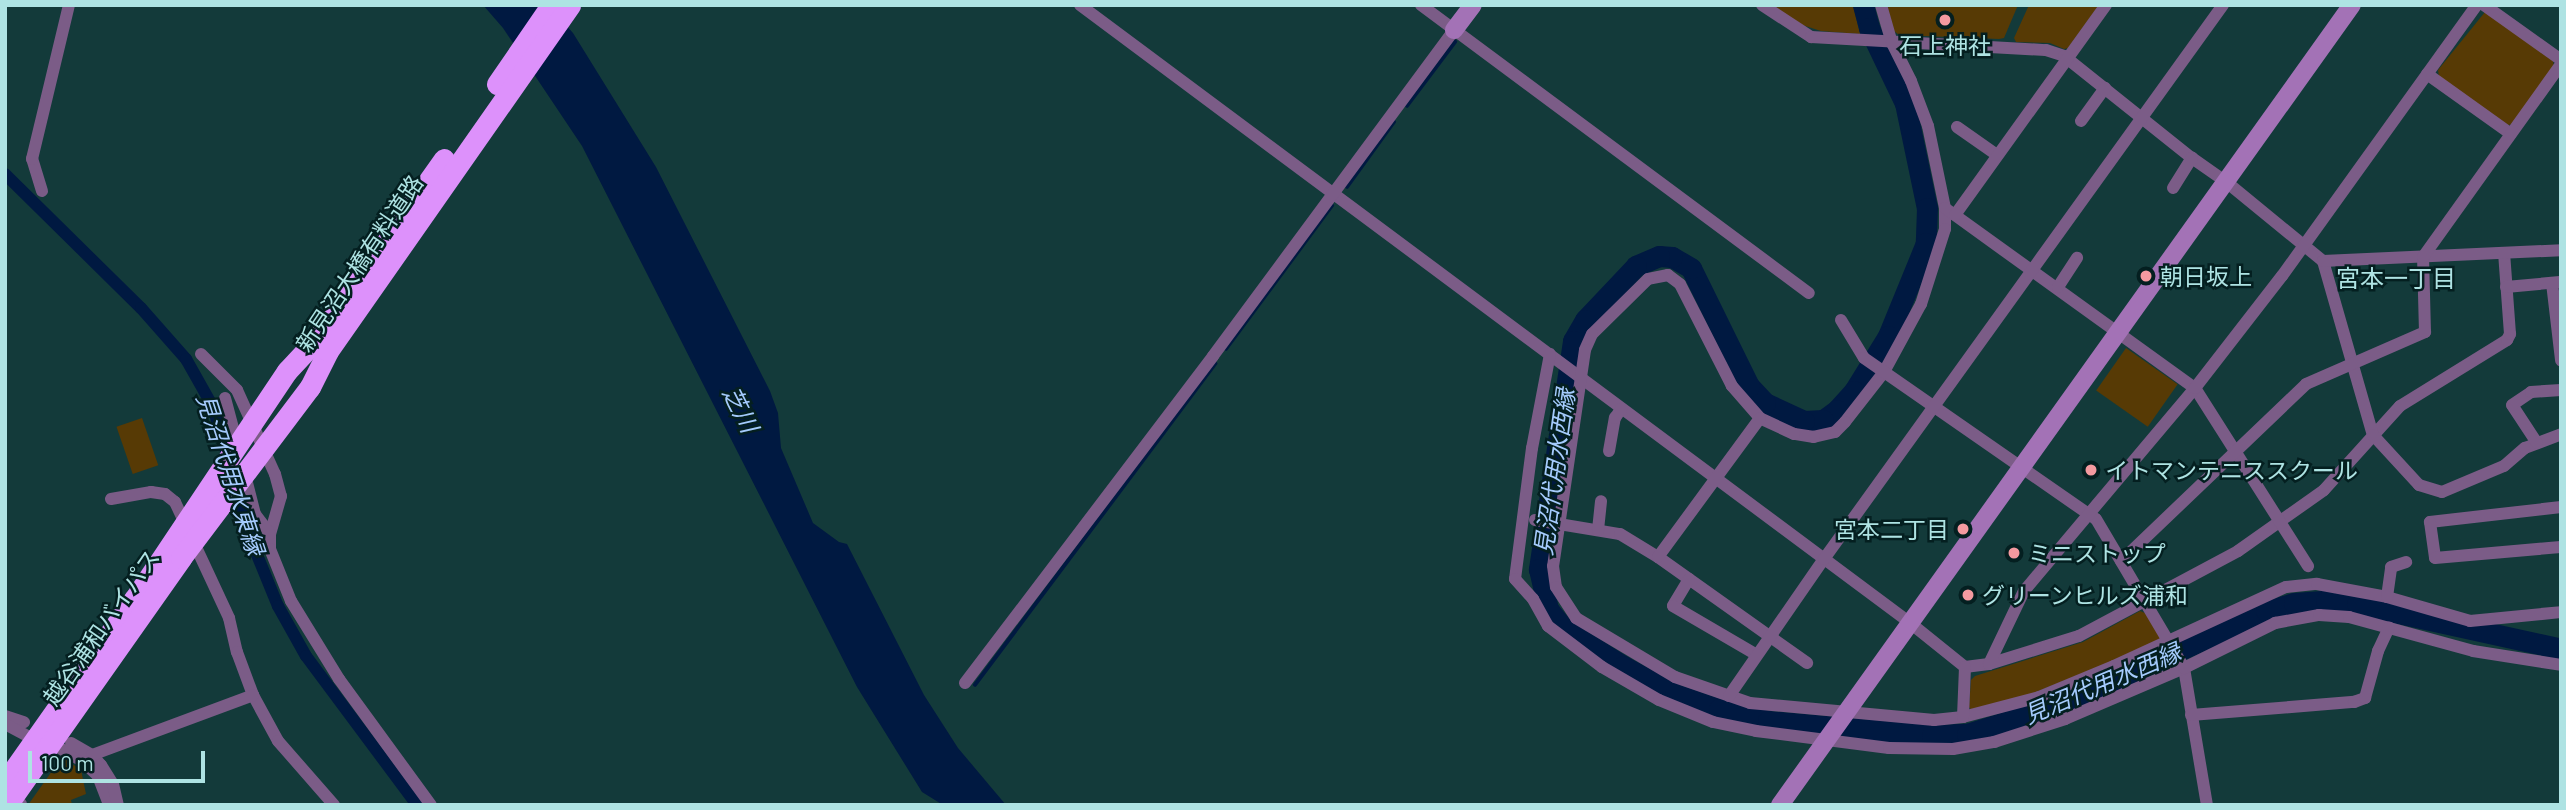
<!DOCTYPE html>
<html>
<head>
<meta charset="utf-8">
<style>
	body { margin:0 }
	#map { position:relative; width:2566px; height:810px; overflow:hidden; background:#133a3a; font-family:Barlow,"Noto Sans JP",sans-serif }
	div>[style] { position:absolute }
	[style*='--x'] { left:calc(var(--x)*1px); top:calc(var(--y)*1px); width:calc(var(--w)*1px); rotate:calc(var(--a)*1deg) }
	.green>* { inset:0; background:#573a05; transform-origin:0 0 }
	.water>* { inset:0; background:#001941 }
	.stream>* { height:3.5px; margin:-1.75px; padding:0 1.75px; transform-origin:1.75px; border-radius:1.75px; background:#001941 }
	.canal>* { height:12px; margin:-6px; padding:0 6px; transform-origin:6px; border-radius:6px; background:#001941 }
	.river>* { height:21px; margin:-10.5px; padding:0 10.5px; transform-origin:10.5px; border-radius:10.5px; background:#001941 }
	.street>* { height:12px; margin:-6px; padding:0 6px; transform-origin:6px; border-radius:6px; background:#7b5c87 }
	.secondary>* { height:18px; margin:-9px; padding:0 9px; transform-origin:9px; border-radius:9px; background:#a372b6 }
	.highway>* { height:21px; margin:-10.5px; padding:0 10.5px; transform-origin:10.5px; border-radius:10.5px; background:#dd91fb }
	.dots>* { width:19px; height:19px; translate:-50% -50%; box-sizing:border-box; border:4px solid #041f20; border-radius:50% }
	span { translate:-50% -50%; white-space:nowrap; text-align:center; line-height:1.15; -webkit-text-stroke:5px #041f20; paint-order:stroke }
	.poi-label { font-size:23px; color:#aee3e3 }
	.left { translate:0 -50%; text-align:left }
	.right { translate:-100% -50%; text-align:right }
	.street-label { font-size:23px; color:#aee3e3 }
	.neighbourhood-label { font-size:24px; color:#aee3e3 }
	.water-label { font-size:24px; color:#a5cbfd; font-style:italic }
	.frame { position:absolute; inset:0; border:7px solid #aee3e3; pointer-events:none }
	.scale { position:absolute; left:28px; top:751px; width:177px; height:32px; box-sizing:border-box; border:4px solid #aee3e3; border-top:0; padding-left:9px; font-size:21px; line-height:24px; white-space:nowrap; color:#aee3e3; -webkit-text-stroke:5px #041f20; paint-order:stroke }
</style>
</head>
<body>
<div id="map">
	<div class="green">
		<div style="clip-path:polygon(1769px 5px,1853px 5px,1860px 34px,1821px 31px,1799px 24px)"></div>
		<div style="clip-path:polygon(1887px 5px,2018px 5px,2004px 38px,1999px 39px,1899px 35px,1894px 31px)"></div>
		<div style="clip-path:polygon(2029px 5px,2099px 5px,2068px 48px,2064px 49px,2050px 43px,2016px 42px,2014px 38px)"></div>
		<div style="clip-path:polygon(2485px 12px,2553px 61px,2554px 67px,2513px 124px,2508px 125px,2439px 77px,2438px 70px)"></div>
		<div style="left:2126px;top:348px;width:63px;height:52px;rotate:35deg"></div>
		<div style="left:142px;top:418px;width:50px;height:27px;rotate:71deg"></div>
		<div style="clip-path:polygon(2140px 611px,2145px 613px,2161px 638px,2159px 643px,2021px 698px,1972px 711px,1969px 707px,1971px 680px,1975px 676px,2083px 642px)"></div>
		<div style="clip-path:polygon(62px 757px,81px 770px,86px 794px,71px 800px,72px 805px,28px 805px)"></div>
	</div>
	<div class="water">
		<div style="clip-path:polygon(483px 5px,548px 5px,573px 33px,656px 167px,770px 391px,778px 413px,781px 448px,813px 523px,839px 542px,847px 544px,924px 695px,958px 748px,1006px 805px,943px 805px,922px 792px,857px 687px,582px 146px,503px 28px)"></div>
	</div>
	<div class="stream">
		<div style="--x:1407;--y:106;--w:80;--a:-53.1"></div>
		<div style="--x:1347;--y:187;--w:80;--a:-54.1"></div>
		<div style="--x:1226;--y:349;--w:178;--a:-53.5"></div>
		<div style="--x:975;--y:685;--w:401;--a:-53.2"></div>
	</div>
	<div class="canal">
		<div style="--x:5;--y:174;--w:191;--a:44.6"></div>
		<div style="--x:141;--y:308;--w:68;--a:48.6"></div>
		<div style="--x:186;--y:359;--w:55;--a:60.6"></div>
		<div style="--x:213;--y:407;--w:56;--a:73.5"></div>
		<div style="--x:234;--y:482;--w:60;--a:73.7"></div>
		<div style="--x:251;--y:540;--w:71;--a:67.8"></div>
		<div style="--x:278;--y:606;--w:57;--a:60.8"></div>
		<div style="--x:306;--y:656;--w:186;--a:53.3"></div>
	</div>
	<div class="river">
		<div style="--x:1863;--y:5;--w:24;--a:75"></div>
		<div style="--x:1869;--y:28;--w:83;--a:64.4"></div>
		<div style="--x:1905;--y:103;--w:107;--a:78.2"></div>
		<div style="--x:1927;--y:208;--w:35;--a:92"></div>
		<div style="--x:1926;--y:243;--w:100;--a:112.2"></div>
		<div style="--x:1888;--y:336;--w:65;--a:121.7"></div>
		<div style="--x:1854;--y:391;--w:25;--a:132"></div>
		<div style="--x:1837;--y:410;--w:17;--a:144"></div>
		<div style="--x:1823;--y:420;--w:19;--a:177"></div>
		<div style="--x:1804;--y:421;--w:43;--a:-155.2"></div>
		<div style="--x:1765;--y:403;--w:23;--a:-133"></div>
		<div style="--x:1749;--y:386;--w:131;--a:-116.2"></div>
		<div style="--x:1691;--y:268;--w:22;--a:-150"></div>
		<div style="--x:1672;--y:257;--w:13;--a:-176"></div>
		<div style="--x:1659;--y:256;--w:25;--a:157"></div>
		<div style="--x:1636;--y:266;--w:74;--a:133.4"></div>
		<div style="--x:1585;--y:320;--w:24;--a:120"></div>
		<div style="--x:1573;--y:341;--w:231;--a:98.5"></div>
		<div style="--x:1539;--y:569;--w:41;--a:77.3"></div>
		<div style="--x:1548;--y:609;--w:26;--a:51"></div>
		<div style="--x:1564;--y:629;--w:70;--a:32.1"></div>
		<div style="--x:1623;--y:666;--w:59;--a:28.3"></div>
		<div style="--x:1675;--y:694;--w:46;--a:18.8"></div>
		<div style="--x:1719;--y:709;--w:50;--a:13.8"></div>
		<div style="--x:1768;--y:721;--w:165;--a:4.9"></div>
		<div style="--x:1932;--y:735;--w:35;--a:-2"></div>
		<div style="--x:1967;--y:734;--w:96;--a:-17.5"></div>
		<div style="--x:2059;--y:705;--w:227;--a:-24.4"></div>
		<div style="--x:2266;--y:611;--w:29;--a:-16"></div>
		<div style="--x:2294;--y:603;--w:32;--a:-4"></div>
		<div style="--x:2326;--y:601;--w:31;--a:6"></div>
		<div style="--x:2357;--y:604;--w:209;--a:12.4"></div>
	</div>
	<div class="street">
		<div style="--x:1080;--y:5;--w:1033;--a:36.66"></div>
		<div style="--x:1909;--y:622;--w:72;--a:38.8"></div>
		<div style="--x:1965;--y:667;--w:24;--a:-7"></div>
		<div style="--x:1989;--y:664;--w:94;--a:-17.3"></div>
		<div style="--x:2079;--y:636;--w:180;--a:-28.1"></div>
		<div style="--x:2238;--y:551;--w:105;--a:-35.3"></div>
		<div style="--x:2324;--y:490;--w:113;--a:-47.9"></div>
		<div style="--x:2400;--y:406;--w:126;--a:-31.7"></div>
		<div style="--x:2507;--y:340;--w:7;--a:-63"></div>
		<div style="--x:2510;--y:334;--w:81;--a:-94.2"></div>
		<div style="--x:1421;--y:5;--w:483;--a:36.6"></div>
		<div style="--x:1762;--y:5;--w:59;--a:33.1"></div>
		<div style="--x:1811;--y:37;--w:235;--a:3.2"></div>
		<div style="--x:2046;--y:50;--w:19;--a:18"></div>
		<div style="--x:2064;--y:56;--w:164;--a:38.6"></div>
		<div style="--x:2192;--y:158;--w:39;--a:35"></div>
		<div style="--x:2224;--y:180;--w:128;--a:39.3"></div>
		<div style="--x:2323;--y:261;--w:181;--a:74"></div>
		<div style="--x:2373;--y:435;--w:68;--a:47.4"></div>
		<div style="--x:2419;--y:485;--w:24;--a:17"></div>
		<div style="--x:2442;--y:492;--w:67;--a:-22.8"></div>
		<div style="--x:2504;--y:466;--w:28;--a:-41"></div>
		<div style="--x:2525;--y:448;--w:39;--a:-21"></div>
		<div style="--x:1881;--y:5;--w:40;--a:74"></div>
		<div style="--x:1892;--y:43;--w:42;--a:63.4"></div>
		<div style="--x:1911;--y:81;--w:48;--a:69.3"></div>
		<div style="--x:1928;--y:126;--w:84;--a:78.3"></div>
		<div style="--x:1945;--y:208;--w:21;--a:90"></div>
		<div style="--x:1945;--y:229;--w:79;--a:107.7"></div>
		<div style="--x:1921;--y:304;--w:77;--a:118.6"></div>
		<div style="--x:1884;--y:372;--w:63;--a:128"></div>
		<div style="--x:1845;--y:422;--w:14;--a:135"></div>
		<div style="--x:1835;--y:432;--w:22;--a:167"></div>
		<div style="--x:1814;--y:437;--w:20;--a:-171"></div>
		<div style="--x:1794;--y:434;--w:38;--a:-155"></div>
		<div style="--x:1760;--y:418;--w:43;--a:-131.2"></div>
		<div style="--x:1732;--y:386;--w:114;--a:-117"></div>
		<div style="--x:1680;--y:284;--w:15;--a:-143"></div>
		<div style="--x:1668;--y:275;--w:20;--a:169"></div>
		<div style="--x:1648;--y:279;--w:78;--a:135.5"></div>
		<div style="--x:1592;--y:334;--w:17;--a:114"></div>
		<div style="--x:1585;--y:350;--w:218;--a:98.4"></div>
		<div style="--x:1553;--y:566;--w:21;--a:82"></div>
		<div style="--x:1556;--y:587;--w:37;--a:57"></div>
		<div style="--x:1576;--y:618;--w:115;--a:30.8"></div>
		<div style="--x:1675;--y:677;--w:79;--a:19.1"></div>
		<div style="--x:1750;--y:703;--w:185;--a:5.3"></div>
		<div style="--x:1934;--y:720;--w:29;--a:-6"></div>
		<div style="--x:1963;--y:717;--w:79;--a:-14.7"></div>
		<div style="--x:2039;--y:697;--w:81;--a:-22.5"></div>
		<div style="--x:2114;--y:666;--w:189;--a:-24.7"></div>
		<div style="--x:2286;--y:587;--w:31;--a:-6"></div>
		<div style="--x:2317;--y:584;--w:71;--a:10.5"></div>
		<div style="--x:2387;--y:597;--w:86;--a:16.1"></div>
		<div style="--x:2470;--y:621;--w:91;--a:-5.6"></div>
		<div style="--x:2484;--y:5;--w:95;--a:35.5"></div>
		<div style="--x:2427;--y:74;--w:103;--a:35.5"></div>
		<div style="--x:2081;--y:121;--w:41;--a:-54"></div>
		<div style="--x:1957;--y:127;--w:49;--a:35"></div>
		<div style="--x:2173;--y:188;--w:36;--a:-58"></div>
		<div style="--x:42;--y:191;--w:34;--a:-107"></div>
		<div style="--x:32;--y:159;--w:158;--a:-76.5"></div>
		<div style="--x:1945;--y:208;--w:308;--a:35.8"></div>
		<div style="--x:2195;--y:388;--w:211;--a:57.6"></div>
		<div style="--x:1955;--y:215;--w:259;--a:-54.3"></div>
		<div style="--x:2323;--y:261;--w:238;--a:-2.6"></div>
		<div style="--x:2552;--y:283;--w:78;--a:83.3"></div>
		<div style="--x:2058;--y:287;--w:35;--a:-57"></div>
		<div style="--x:2506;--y:287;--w:54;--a:-5.3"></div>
		<div style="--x:1841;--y:320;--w:44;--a:58.8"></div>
		<div style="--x:1864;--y:358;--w:282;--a:34.8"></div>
		<div style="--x:2096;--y:519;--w:173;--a:59.4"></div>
		<div style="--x:2184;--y:668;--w:139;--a:80.5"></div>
		<div style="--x:201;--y:354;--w:51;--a:45"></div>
		<div style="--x:237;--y:390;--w:92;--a:65.7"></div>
		<div style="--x:275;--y:474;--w:23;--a:75"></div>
		<div style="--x:281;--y:496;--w:40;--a:106"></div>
		<div style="--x:270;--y:534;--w:15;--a:90"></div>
		<div style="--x:270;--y:549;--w:56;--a:68"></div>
		<div style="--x:291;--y:601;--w:92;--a:58.4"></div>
		<div style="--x:339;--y:679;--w:156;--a:53.9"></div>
		<div style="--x:1550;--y:354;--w:96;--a:100.8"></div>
		<div style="--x:1532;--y:448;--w:132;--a:97.4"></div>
		<div style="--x:1515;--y:579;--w:27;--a:48"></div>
		<div style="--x:1533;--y:599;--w:31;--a:61"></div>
		<div style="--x:1548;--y:626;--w:68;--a:37.2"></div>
		<div style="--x:1602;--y:667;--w:66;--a:30.1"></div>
		<div style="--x:1659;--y:700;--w:58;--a:22.2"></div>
		<div style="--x:1713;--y:722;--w:44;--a:11.8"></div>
		<div style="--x:1756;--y:731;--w:134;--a:7.3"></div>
		<div style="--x:1889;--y:748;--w:64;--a:0.9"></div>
		<div style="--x:1953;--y:749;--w:42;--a:-9.7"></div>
		<div style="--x:1994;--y:742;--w:75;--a:-17.9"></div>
		<div style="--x:2065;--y:719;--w:129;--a:-23.2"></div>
		<div style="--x:2184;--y:668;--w:102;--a:-26.3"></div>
		<div style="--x:2275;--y:623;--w:45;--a:-10.3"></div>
		<div style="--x:2319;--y:615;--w:30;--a:4"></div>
		<div style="--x:2349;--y:617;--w:129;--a:15.3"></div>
		<div style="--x:2473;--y:651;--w:89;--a:9"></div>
		<div style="--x:225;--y:398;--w:51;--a:75.1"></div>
		<div style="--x:2537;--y:443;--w:45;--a:-123.3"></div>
		<div style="--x:2512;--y:405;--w:23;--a:-34"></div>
		<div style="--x:2531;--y:392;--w:30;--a:-4"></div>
		<div style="--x:1609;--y:451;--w:34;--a:-80"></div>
		<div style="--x:1615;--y:418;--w:11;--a:-56"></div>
		<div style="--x:244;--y:471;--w:44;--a:75.7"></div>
		<div style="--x:255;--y:514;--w:25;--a:53"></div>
		<div style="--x:111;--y:499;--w:41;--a:-9.9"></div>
		<div style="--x:151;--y:492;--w:14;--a:8"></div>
		<div style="--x:165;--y:494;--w:13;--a:39"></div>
		<div style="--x:175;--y:502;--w:128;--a:65"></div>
		<div style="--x:229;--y:618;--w:35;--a:77"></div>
		<div style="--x:237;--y:652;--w:46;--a:69.6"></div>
		<div style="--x:253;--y:695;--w:52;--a:61.5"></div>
		<div style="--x:278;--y:741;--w:85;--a:48.8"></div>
		<div style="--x:2561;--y:507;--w:132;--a:173.5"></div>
		<div style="--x:2430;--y:522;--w:36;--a:82"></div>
		<div style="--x:2435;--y:558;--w:126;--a:-5"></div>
		<div style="--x:1535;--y:520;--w:86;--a:9.4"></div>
		<div style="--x:1620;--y:534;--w:44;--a:31.2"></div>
		<div style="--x:1658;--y:557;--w:183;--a:35.4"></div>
		<div style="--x:1598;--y:530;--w:29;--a:-84"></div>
		<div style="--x:1658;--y:557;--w:172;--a:-53.7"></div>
		<div style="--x:2121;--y:561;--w:256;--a:-43.7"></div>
		<div style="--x:2306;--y:384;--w:130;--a:-23.6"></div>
		<div style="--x:2425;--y:332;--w:75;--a:-91.5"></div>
		<div style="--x:2423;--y:257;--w:237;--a:-54.4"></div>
		<div style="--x:1689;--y:579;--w:31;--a:121"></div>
		<div style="--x:1673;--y:606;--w:97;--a:30.3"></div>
		<div style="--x:2387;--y:597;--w:30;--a:-82"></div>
		<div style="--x:2391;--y:567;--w:16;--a:-18"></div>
		<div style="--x:1989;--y:664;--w:81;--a:-64.4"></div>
		<div style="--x:2024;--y:591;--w:265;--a:-49.9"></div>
		<div style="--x:2195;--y:388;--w:142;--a:-52.2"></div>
		<div style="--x:2282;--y:276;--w:334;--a:-54.3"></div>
		<div style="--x:965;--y:683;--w:410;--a:-52.8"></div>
		<div style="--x:1213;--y:356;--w:405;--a:-53.5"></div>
		<div style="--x:1729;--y:696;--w:167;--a:-55.3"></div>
		<div style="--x:1824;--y:559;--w:683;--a:-54.24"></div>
		<div style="--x:2191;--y:715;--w:164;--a:-4.6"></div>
		<div style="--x:2354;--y:702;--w:12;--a:-20"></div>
		<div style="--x:2365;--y:698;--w:49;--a:-74.5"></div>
		<div style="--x:2378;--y:651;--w:26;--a:-65"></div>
		<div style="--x:5;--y:716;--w:20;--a:18"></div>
		<div style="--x:1963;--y:717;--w:50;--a:-87.7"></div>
		<div style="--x:5;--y:724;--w:34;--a:28"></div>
		<div style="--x:51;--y:743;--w:34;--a:30"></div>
		<div style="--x:81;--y:760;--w:23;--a:43"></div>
		<div style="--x:98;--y:776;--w:31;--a:69"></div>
		<div style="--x:71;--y:743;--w:24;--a:30"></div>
		<div style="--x:92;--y:755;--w:13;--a:48"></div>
		<div style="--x:101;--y:765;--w:22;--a:58"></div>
		<div style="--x:113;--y:784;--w:22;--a:77"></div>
		<div style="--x:92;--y:755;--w:172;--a:-20.4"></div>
		<div style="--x:21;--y:804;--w:1;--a:90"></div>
	</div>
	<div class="secondary">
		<div style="--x:1454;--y:30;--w:31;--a:-53"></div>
		<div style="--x:1780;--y:805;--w:983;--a:-54.44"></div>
	</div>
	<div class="highway">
		<div style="--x:497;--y:84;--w:96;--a:-55.6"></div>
		<div style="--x:5;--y:782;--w:225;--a:-54.8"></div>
		<div style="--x:135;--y:598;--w:273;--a:-56.2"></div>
		<div style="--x:287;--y:371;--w:41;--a:-47"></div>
		<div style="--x:315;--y:341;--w:223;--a:-54.7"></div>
		<div style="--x:7;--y:805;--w:302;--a:-54.8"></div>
		<div style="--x:181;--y:558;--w:214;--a:-53"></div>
		<div style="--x:310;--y:387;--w:40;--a:-63.4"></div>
		<div style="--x:328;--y:351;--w:422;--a:-55"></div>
	</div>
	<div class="dots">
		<div style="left:1945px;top:20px;background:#f49aa0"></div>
		<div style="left:2146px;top:276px;background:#f49aa0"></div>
		<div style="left:2091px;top:470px;background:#f49aa0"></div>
		<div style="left:1963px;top:529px;background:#f49aa0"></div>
		<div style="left:2014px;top:553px;background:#f49aa0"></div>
		<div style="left:1968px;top:595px;background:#f49aa0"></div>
	</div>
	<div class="poi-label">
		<span style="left:1945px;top:45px">石上神社</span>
		<span class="left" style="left:2160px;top:276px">朝日坂上</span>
		<span class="left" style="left:2105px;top:470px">イトマンテニススクール</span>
		<span class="right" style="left:1949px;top:529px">宮本二丁目</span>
		<span class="left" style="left:2028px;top:553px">ミニストップ</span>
		<span class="left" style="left:1982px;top:595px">グリーンヒルズ浦和</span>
	</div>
	<div class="street-label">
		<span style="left:359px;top:263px;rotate:-56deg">新見沼大橋有料道路</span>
		<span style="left:101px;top:627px;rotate:-55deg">越谷浦和バイパス</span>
	</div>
	<div class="neighbourhood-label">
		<span style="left:2396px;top:278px">宮本一丁目</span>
	</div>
	<div class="water-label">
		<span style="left:741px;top:409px;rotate:63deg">芝川</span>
		<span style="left:1554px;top:472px;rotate:-82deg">見沼代用水西縁</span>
		<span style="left:231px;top:474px;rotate:72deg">見沼代用水東縁</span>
		<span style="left:2102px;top:683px;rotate:-23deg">見沼代用水西縁</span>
	</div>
	<div class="frame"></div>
	<div class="scale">100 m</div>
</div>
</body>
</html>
